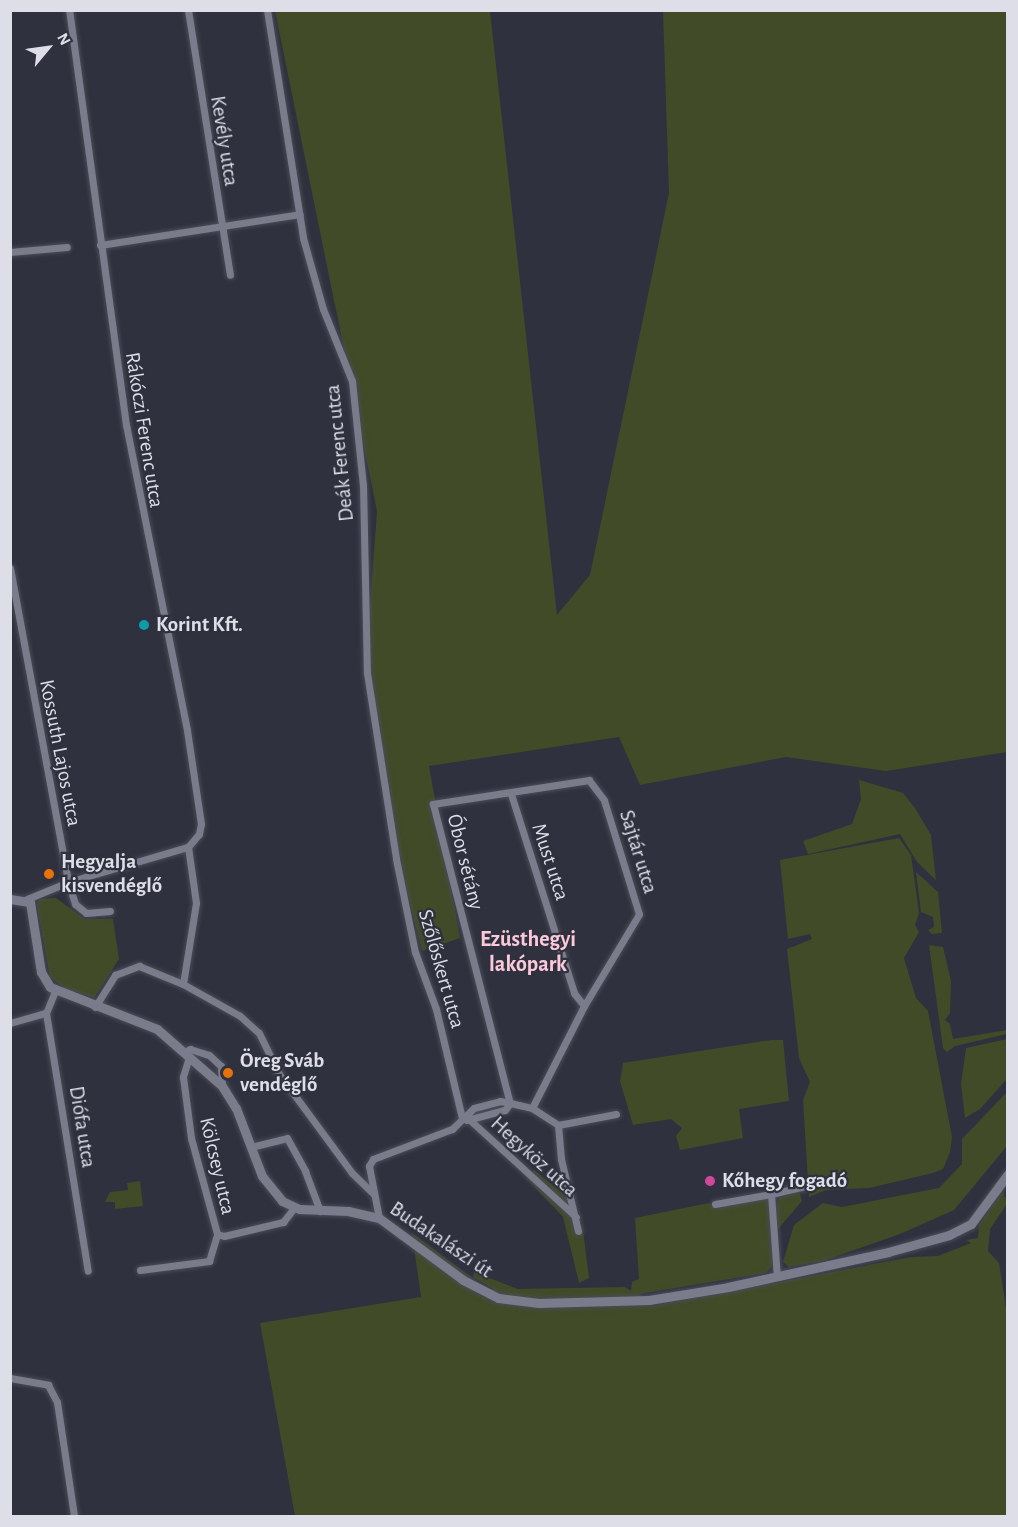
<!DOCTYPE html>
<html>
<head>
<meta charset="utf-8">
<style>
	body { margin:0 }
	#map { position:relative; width:1018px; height:1527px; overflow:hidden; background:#2f313e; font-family:"Alegreya Sans",sans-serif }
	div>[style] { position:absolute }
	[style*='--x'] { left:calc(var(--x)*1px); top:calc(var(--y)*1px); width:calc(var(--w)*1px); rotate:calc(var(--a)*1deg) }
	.green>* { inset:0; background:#424b27 }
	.roads { filter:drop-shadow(0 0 2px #4a4c57) drop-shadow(0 0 2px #4a4c57) }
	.street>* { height:7px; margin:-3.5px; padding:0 3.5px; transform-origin:3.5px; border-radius:3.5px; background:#7a7c8c }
	.secondary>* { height:9px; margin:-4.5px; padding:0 4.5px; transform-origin:4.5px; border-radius:4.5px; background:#7a7c8c }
	.dots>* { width:16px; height:16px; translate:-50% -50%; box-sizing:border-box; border:3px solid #2f313e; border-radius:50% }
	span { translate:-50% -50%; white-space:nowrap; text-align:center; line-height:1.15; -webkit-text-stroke:4.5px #2f313e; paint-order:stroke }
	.street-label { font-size:21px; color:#dddee7 }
	.poi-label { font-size:21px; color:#dddee7; font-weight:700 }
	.left { translate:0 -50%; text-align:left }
	.neighbourhood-label { font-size:22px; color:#fbc9da; font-weight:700 }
	.frame { position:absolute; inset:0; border:12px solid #dddee7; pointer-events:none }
	.north { position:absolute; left:18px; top:18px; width:60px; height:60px; -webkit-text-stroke:4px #2f313e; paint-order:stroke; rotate:61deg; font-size:16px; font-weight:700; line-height:24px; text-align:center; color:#dddee7 }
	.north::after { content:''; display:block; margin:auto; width:21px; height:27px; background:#dddee7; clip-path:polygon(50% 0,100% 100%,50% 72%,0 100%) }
</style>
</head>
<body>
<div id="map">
	<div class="green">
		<div style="clip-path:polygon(275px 11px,490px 11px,557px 615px,590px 575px,669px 193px,663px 11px,1007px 11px,1007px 752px,886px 771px,786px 757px,640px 785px,619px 737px,429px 766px,460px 938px,422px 951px,391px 829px,367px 645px,377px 511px)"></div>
		<div style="clip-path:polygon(859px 780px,903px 793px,915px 808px,931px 835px,936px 880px,917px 862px,900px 834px,808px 854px,803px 841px,852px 824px,861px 799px)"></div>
		<div style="clip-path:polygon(899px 838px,911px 855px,919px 913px,915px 925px,919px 932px,904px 958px,916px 998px,928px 1011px,952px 1137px,950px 1152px,943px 1169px,933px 1173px,869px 1188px,826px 1190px,809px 1197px,803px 1100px,810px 1082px,799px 1058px,787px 949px,812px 939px,810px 934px,788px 939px,780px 860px)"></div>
		<div style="clip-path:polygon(916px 872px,938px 892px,942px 933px,932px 934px,928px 930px,934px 927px,933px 917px,921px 912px)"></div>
		<div style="clip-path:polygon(56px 898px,85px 919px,113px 919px,119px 959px,94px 998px,65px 989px,50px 977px,37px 906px,39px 899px)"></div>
		<div style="clip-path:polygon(929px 945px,943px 947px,951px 981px,950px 1013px,945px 1020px,950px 1024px,953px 1039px,1007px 1030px,1007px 1034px,955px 1046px,947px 1052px,943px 1048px)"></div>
		<div style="clip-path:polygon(1007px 1039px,1006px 1080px,980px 1109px,965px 1118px,961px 1084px,966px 1048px)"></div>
		<div style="clip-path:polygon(771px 1040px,783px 1040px,789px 1101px,739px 1109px,743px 1138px,680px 1150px,676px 1136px,682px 1128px,671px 1119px,633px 1125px,620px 1081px,623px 1063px)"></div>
		<div style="clip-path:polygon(1007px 1092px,1007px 1146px,954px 1210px,900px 1234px,823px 1261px,789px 1267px,783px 1262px,794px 1225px,823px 1203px,842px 1207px,939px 1188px,962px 1164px,962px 1139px)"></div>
		<div style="clip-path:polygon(534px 1170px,571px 1200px,583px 1230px,589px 1278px,579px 1283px,563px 1217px,526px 1178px)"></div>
		<div style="clip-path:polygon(140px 1181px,143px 1206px,115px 1209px,115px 1202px,105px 1202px,110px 1192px,128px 1190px,127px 1183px)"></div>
		<div style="clip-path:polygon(1003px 1190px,1007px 1204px,990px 1229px,988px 1251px,999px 1263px,1007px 1314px,1007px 1516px,295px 1516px,260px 1323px,421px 1297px,412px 1233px,487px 1289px,494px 1289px,473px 1277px,474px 1272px,518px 1289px,625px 1287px,631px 1291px,632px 1282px,639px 1279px,635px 1218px,709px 1203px,716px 1206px,764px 1196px,768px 1199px,773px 1265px,766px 1273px,639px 1294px,652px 1306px,911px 1257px,938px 1256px,971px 1243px,966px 1240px,978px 1238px,979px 1225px)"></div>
		<div style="clip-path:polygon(799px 1191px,802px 1201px,778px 1229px,776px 1207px,779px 1198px)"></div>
	</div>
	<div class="roads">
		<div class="street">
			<div style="--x:188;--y:10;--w:268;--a:81"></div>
			<div style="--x:267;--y:10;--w:231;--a:81"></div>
			<div style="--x:303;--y:238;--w:74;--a:74.3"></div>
			<div style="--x:323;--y:309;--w:78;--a:68.1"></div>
			<div style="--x:352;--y:381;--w:105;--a:84"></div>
			<div style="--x:363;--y:485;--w:188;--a:88.8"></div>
			<div style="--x:367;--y:673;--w:188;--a:81.1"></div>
			<div style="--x:396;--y:859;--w:95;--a:78.5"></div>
			<div style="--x:415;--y:952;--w:61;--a:69.8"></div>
			<div style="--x:436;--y:1009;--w:112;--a:76.6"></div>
			<div style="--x:100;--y:245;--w:202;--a:-8.8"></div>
			<div style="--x:10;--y:252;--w:57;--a:-5"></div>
			<div style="--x:10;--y:568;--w:319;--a:79.5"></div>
			<div style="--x:68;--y:882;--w:23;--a:72"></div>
			<div style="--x:75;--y:904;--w:14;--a:39"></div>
			<div style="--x:86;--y:913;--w:24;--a:-5"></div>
			<div style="--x:511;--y:794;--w:209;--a:72.4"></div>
			<div style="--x:574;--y:993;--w:16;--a:52"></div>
			<div style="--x:27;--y:899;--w:44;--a:-22.5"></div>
			<div style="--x:68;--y:882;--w:125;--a:-16.3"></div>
			<div style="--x:188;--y:847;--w:17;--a:-50"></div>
			<div style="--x:199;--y:834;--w:10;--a:-79"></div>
			<div style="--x:201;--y:824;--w:95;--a:-98.5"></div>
			<div style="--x:187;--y:730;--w:311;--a:-101.3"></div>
			<div style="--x:126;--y:425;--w:419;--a:-97.8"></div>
			<div style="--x:183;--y:984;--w:82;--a:-80.9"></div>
			<div style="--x:196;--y:903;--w:57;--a:-98.1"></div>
			<div style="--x:55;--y:991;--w:24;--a:112"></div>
			<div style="--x:46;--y:1013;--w:261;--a:80.8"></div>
			<div style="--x:95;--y:1007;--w:38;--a:-58"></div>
			<div style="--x:115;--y:975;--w:26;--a:-21"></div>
			<div style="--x:139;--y:966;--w:48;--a:22.2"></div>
			<div style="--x:183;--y:984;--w:65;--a:29.3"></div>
			<div style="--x:240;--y:1016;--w:25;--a:42"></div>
			<div style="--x:259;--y:1033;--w:46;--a:64"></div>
			<div style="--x:279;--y:1074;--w:123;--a:53.6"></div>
			<div style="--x:352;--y:1173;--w:29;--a:44"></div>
			<div style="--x:10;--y:1023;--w:37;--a:-16"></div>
			<div style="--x:184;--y:1052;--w:7;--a:-27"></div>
			<div style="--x:190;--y:1049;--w:20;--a:18"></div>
			<div style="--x:209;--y:1055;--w:16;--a:43"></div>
			<div style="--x:221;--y:1066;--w:20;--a:87"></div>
			<div style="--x:189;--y:1057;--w:21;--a:107"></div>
			<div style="--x:183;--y:1077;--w:62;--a:82.5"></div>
			<div style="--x:191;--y:1138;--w:99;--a:74.8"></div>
			<div style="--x:217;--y:1234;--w:7;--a:16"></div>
			<div style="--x:224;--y:1236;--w:61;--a:-13.3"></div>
			<div style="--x:283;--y:1222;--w:18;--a:-52"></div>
			<div style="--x:532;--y:1108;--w:31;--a:33"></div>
			<div style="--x:558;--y:1125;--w:34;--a:85"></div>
			<div style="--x:561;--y:1159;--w:74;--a:76.7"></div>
			<div style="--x:467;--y:1120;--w:39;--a:-15"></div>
			<div style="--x:505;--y:1110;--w:9;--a:-54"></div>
			<div style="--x:471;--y:1121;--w:142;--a:42.4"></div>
			<div style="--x:558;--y:1125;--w:59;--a:-10.7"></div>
			<div style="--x:251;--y:1147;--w:37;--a:-14"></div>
			<div style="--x:287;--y:1138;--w:38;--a:61"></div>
			<div style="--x:305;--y:1171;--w:43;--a:69.4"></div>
			<div style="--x:771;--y:1194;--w:35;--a:-13"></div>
			<div style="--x:715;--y:1204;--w:57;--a:-10.1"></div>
			<div style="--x:771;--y:1194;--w:83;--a:85.9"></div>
			<div style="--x:379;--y:1218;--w:53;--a:-100.9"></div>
			<div style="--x:369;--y:1166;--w:8;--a:-60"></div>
			<div style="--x:373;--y:1159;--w:85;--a:-20.8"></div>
			<div style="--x:452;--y:1129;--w:30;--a:-44"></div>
			<div style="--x:474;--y:1108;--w:27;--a:-15"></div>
			<div style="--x:500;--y:1101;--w:10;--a:11"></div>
			<div style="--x:510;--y:1103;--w:23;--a:13"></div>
			<div style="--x:532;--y:1108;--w:114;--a:-63"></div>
			<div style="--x:584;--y:1006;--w:107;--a:-59.1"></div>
			<div style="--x:639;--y:914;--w:119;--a:-107.1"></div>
			<div style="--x:604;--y:800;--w:25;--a:-127"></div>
			<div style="--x:589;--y:780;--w:158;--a:171.3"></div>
			<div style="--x:433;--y:804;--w:309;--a:75.6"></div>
			<div style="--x:140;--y:1270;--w:70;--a:-7.4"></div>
			<div style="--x:209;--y:1261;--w:28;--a:-73"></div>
			<div style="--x:10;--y:1378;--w:39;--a:10"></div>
			<div style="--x:48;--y:1385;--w:19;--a:62"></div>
			<div style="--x:57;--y:1402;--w:115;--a:81.5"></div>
		</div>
		<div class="secondary">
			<div style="--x:10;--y:899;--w:20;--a:9"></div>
			<div style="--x:30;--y:902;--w:71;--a:81.1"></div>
			<div style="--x:41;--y:972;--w:17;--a:59"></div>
			<div style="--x:50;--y:987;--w:115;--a:21.4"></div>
			<div style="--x:157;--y:1029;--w:86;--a:41.2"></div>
			<div style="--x:222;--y:1086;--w:26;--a:58"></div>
			<div style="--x:236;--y:1108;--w:73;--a:69.1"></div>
			<div style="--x:262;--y:1176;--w:32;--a:51"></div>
			<div style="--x:282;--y:1201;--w:19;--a:25"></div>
			<div style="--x:299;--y:1209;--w:49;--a:2.3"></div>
			<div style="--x:348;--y:1211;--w:32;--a:13"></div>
			<div style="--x:379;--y:1218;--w:104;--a:36.4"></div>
			<div style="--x:463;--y:1280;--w:39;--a:27"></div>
			<div style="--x:498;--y:1298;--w:41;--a:7"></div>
			<div style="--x:539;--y:1303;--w:110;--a:-1.6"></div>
			<div style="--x:649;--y:1300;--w:80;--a:-9.3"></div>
			<div style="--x:728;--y:1287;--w:164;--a:-12.3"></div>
			<div style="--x:888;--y:1252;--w:63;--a:-15.6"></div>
			<div style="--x:949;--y:1235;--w:25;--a:-27"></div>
			<div style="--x:971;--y:1224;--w:62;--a:-53.5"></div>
		</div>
	</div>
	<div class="dots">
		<div style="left:144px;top:625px;background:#0f9aa8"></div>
		<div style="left:49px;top:874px;background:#e8710a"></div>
		<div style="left:228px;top:1073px;background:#e8710a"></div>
		<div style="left:710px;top:1181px;background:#d1479c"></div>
	</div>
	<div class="street-label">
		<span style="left:224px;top:141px;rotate:81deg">Kevély utca</span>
		<span style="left:144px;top:430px;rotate:81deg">Rákóczi Ferenc utca</span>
		<span style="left:340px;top:453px;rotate:-96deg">Deák Ferenc utca</span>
		<span style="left:60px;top:753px;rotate:79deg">Kossuth Lajos utca</span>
		<span style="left:638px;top:852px;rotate:73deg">Sajtár utca</span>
		<span style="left:465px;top:862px;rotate:76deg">Óbor sétány</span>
		<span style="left:550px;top:862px;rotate:72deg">Must utca</span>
		<span style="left:441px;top:969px;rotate:74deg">Szőlőskert utca</span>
		<span style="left:82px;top:1127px;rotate:81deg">Diófa utca</span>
		<span style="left:534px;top:1157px;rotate:42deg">Hegyköz utca</span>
		<span style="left:217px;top:1166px;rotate:77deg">Kölcsey utca</span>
		<span style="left:441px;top:1240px;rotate:34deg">Budakalászi út</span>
	</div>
	<div class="poi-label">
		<span class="left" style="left:156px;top:625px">Korint Kft.</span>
		<span class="left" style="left:61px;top:874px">Hegyalja<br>kisvendéglő</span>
		<span class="left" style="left:240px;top:1073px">Öreg Sváb<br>vendéglő</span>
		<span class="left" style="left:722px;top:1181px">Kőhegy fogadó</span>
	</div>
	<div class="neighbourhood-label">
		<span style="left:528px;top:952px">Ezüsthegyi<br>lakópark</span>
	</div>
	<div class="frame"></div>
	<div class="north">N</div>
</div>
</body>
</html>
